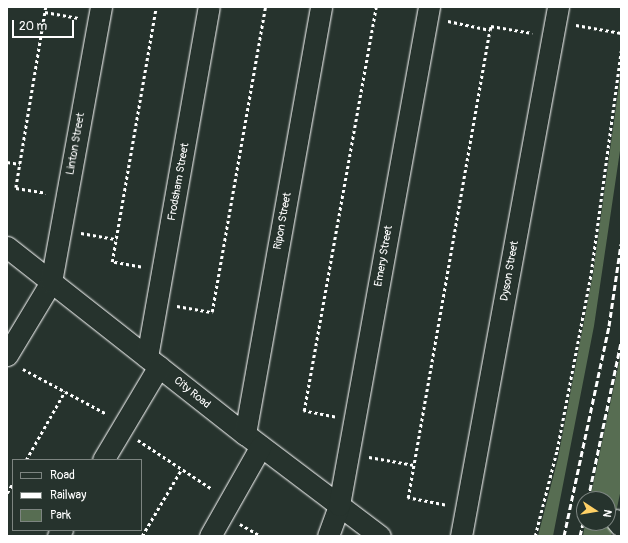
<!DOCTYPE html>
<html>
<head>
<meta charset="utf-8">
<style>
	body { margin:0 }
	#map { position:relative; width:628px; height:543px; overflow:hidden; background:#26332d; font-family:Pangolin,sans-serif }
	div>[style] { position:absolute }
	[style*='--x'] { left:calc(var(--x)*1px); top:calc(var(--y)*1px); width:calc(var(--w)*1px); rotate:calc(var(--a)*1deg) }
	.green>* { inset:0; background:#576d52 }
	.path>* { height:2.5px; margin-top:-1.25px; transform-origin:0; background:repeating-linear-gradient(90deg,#fff 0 3px,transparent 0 6px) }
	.roads { filter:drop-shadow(0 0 1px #fff) drop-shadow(0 0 1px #fff) }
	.minor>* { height:21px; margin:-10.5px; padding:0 10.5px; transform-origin:10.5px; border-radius:10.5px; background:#26332d }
	.rail>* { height:3px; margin-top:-1.5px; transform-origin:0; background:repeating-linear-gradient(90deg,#fff 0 6px,transparent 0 9px) }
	span { translate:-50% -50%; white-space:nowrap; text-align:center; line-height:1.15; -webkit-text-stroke:3px #26332d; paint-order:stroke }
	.street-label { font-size:11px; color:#fff }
	.frame { position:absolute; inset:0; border:8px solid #fff; pointer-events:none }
	.legend { position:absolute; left:12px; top:459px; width:130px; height:72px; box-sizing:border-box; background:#26332d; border:1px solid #7d8581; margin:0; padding:5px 7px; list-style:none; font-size:12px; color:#fff }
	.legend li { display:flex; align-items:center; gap:8px; height:20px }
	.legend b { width:20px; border:1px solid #7d8581 }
	.north { position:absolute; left:576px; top:491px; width:40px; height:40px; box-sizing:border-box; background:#26332d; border:1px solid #7d8581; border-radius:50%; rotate:102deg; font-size:11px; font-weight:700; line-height:16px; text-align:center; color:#fff }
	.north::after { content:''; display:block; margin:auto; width:14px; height:18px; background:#ffd166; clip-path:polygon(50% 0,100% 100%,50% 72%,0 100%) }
	.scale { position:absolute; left:12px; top:20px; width:62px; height:18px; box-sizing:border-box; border:2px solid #fff; border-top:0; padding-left:5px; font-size:12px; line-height:14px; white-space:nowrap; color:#fff; -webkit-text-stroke:3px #26332d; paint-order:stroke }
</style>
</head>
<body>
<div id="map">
	<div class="green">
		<div style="clip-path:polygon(621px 70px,621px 144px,594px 326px,553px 536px,538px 536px,558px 458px,593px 274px)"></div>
		<div style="clip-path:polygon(621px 353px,621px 489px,611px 536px,583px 536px,585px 523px,608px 523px,608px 499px,590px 499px)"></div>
	</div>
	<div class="path">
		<div style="--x:46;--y:7;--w:183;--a:99.4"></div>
		<div style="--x:16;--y:188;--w:30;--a:9"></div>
		<div style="--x:45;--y:12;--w:34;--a:10"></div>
		<div style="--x:448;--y:21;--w:43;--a:12.1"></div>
		<div style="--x:576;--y:25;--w:46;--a:10.1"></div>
		<div style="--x:7;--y:162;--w:13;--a:9"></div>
		<div style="--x:81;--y:233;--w:36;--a:10"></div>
		<div style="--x:141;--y:267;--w:29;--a:-170"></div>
		<div style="--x:112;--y:262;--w:259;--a:-80.2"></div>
		<div style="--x:177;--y:306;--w:36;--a:10"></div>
		<div style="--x:212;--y:312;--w:310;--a:-80.1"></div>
		<div style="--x:23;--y:369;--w:95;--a:28.2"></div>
		<div style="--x:335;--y:417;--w:32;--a:-169"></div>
		<div style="--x:304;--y:411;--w:410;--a:-79.9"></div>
		<div style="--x:138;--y:440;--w:89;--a:33.5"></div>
		<div style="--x:369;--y:457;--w:46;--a:10.1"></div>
		<div style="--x:26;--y:460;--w:79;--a:-60.5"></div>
		<div style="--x:7;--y:493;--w:12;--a:-59"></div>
		<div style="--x:445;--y:505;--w:38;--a:-169"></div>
		<div style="--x:408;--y:498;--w:475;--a:-80.1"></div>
		<div style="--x:490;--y:30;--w:4;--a:-76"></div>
		<div style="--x:491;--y:26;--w:42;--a:9.7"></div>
		<div style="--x:240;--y:524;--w:24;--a:30"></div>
		<div style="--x:142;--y:536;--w:77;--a:-59.4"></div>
		<div style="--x:535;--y:536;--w:89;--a:-75.7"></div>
		<div style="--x:557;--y:450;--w:180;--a:-79.1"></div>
		<div style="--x:591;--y:273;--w:224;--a:-82.3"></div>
	</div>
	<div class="roads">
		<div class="minor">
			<div style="--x:7;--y:247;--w:303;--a:38.2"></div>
			<div style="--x:245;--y:434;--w:169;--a:37.1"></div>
			<div style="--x:7;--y:355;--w:85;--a:-58.9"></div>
			<div style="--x:51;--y:282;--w:280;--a:-79.7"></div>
			<div style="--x:147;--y:357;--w:355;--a:-80"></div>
			<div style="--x:245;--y:434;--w:434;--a:-79.9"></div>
			<div style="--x:103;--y:460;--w:109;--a:-59.2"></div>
			<div style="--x:616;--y:520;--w:8;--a:50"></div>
			<div style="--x:58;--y:536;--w:7;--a:-56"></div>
			<div style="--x:210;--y:536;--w:103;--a:-60.5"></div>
			<div style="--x:328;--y:536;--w:33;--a:-70"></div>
			<div style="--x:339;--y:505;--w:506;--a:-79.76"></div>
			<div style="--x:461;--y:536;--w:538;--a:-79.61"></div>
		</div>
	</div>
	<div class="rail">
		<div style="--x:588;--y:499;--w:159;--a:-78.1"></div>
		<div style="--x:564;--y:536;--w:215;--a:-77.9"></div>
		<div style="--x:609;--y:326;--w:83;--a:-81.7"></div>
		<div style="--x:580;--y:536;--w:17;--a:-77"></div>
	</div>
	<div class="street-label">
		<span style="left:76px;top:144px;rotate:-80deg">Linton Street</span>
		<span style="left:179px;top:182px;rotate:-80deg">Frodsham Street</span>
		<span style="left:283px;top:221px;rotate:-80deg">Ripon Street</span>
		<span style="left:384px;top:256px;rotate:-80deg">Emery Street</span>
		<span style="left:510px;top:271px;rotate:-80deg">Dyson Street</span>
		<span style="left:192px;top:393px;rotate:39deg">City Road</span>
	</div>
	<div class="frame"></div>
	<ul class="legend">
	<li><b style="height:5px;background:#26332d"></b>Road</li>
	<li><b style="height:5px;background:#fff"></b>Railway</li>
	<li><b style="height:11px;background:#576d52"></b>Park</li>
	</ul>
	<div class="north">N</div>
	<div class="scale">20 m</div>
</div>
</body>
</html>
